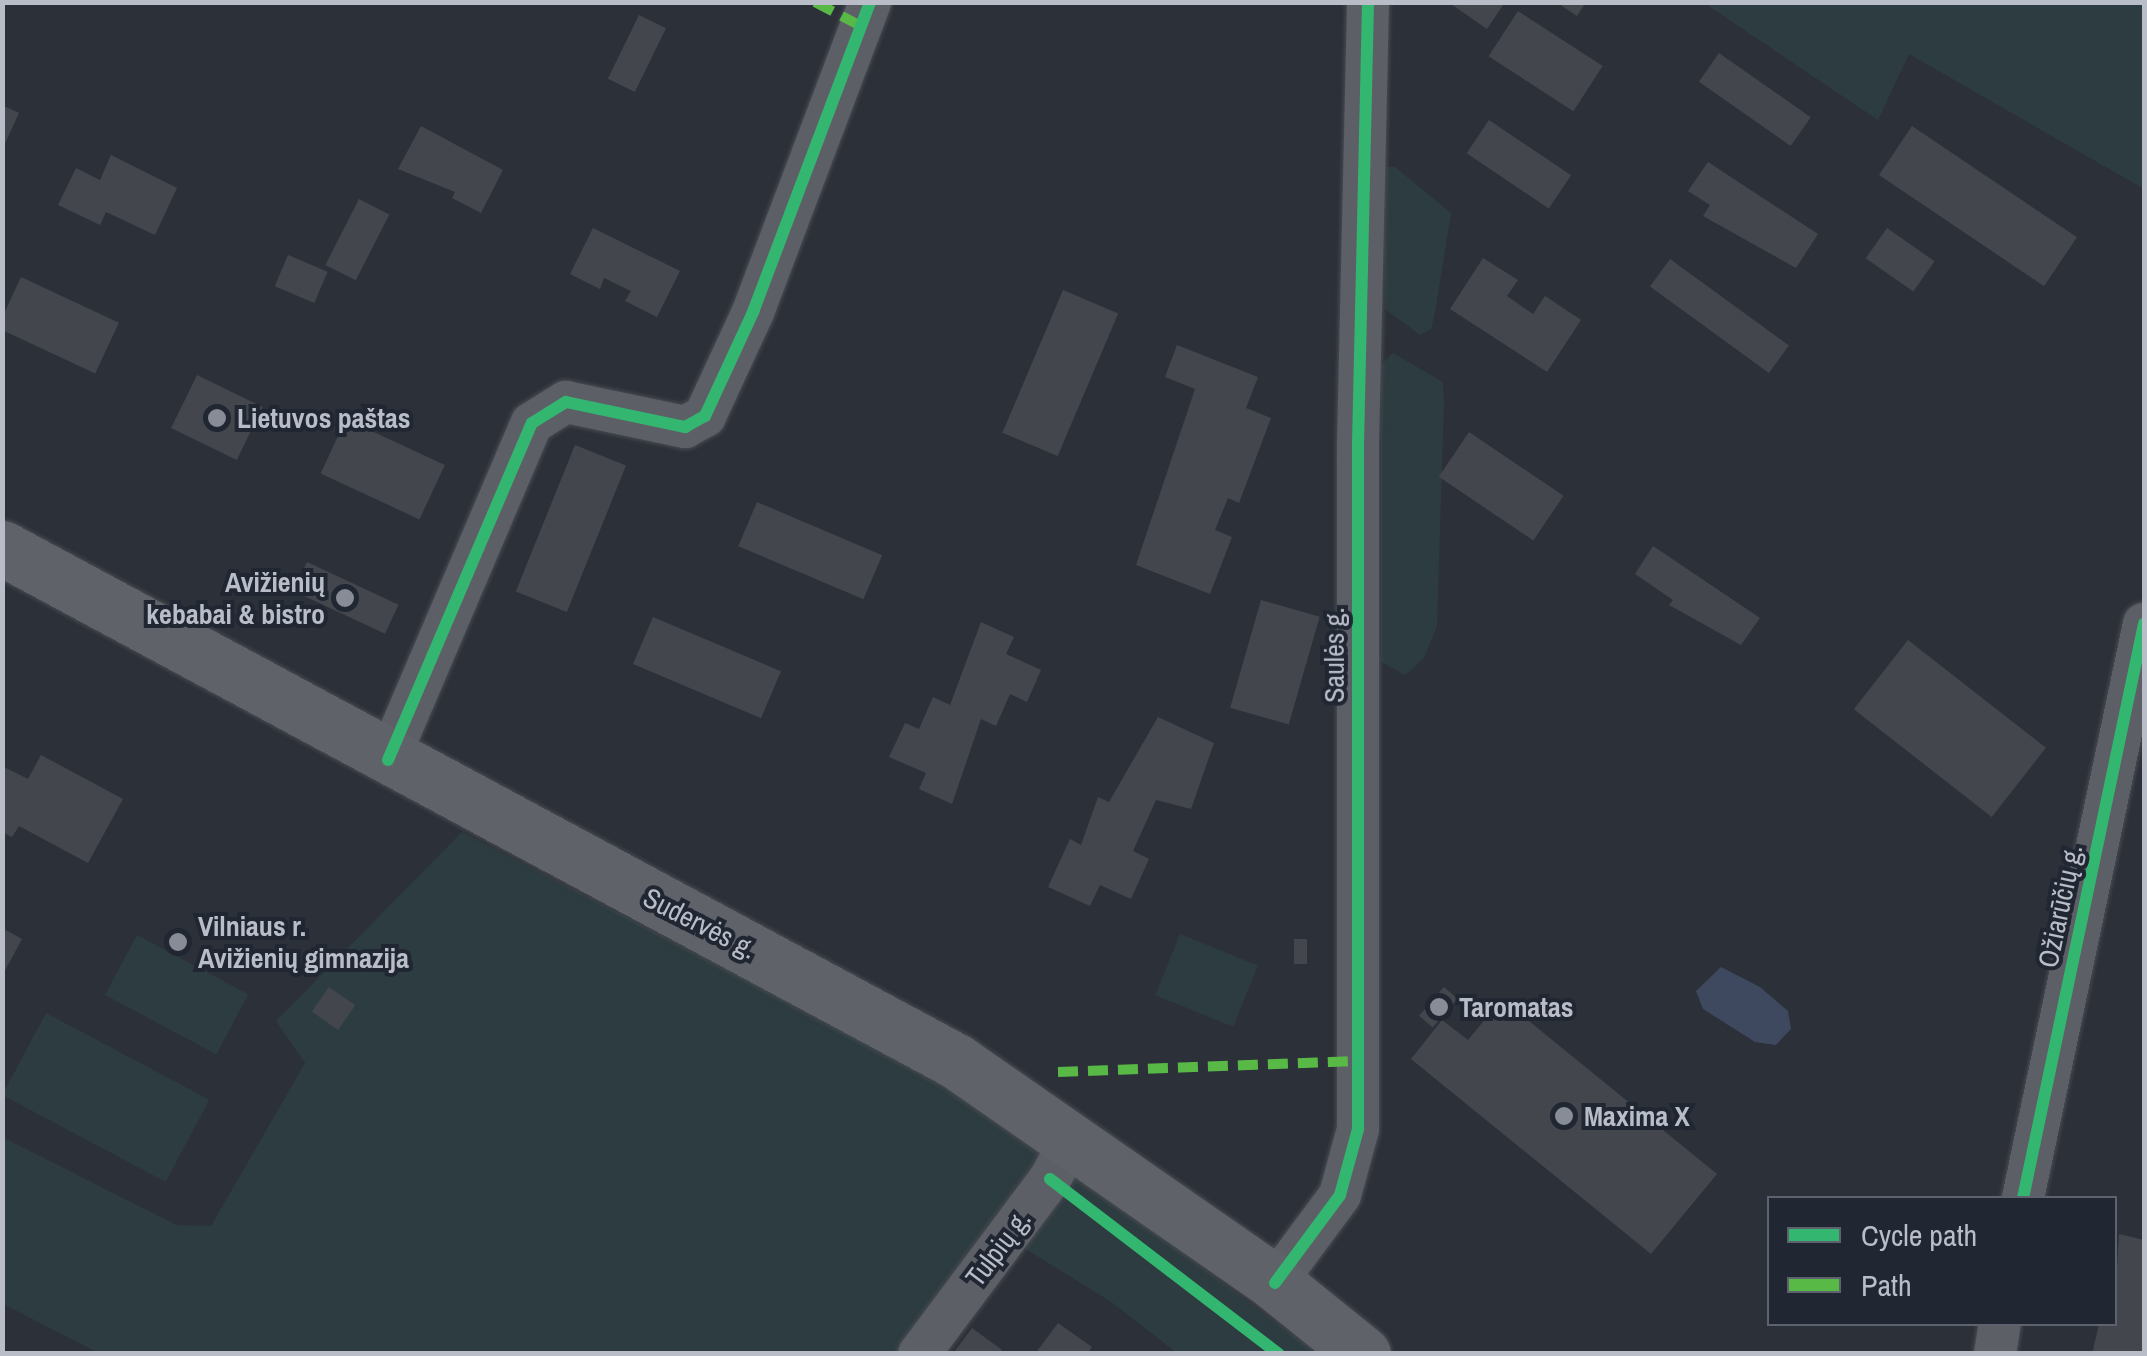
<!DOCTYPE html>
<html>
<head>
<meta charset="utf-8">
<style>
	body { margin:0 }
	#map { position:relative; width:2147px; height:1356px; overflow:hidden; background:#2c3038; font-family:"Archivo Narrow",sans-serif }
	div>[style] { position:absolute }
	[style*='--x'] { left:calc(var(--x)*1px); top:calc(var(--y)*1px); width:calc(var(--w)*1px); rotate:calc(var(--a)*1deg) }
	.green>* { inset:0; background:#2d3c40; transform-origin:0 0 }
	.water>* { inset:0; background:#3e495f }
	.building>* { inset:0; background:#43474d; transform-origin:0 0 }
	.roads { filter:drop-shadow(0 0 2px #484b51) drop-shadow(0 0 2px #484b51) }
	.minor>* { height:42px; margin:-21px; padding:0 21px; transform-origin:21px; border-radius:21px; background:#5d5f66 }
	.major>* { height:55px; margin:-27.5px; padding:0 27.5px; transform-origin:27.5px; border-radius:27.5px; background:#5f6268 }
	.quiet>* { height:10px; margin-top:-5px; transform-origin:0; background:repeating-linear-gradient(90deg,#58b947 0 20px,transparent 0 30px) }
	.cycleway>* { height:12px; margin:-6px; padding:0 6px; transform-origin:6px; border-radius:6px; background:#33b770 }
	.dots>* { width:28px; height:28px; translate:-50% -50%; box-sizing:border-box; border:5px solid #202632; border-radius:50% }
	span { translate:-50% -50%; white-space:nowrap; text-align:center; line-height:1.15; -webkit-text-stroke:8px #202632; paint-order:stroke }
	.poi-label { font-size:28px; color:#b8bdc8; font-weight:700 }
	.left { translate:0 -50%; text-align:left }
	.right { translate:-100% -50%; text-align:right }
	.street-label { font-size:28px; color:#b8bdc8 }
	.frame { position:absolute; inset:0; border:5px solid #b8bdc8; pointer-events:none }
	.legend { position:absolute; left:1767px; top:1196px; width:350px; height:130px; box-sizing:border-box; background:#202632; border:2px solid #5d626e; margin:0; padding:12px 18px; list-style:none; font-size:30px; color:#b8bdc8 }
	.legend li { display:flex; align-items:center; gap:20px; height:50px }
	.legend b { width:50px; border:2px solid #5d626e }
</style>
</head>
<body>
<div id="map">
	<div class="green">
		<div style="clip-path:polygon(1704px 3px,2144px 3px,2144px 189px,1909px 54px,1878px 120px)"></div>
		<div style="clip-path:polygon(1383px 167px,1395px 167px,1451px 213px,1435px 313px,1431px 329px,1420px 335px,1385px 309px)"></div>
		<div style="clip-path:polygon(1393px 353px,1443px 382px,1444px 401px,1437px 626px,1424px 658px,1405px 675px,1381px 662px,1381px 365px)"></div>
		<div style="clip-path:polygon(462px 832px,933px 1076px,1081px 1177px,1317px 1353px,1177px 1353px,1110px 1301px,993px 1229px,907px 1353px,99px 1353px,3px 1304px,2px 1137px,177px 1225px,211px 1226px,305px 1063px,276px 1021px)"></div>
		<div style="left:1180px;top:934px;width:84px;height:66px;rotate:22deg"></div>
		<div style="left:137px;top:935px;width:126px;height:68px;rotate:28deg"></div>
		<div style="left:46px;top:1013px;width:185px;height:93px;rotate:28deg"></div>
	</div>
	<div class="water">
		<div style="clip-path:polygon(1721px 967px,1760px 987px,1788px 1011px,1791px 1029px,1776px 1045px,1755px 1042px,1703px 1009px,1696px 991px)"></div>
	</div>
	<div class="building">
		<div style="clip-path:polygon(1448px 2px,1505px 2px,1487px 29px)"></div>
		<div style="clip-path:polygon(1556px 2px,1586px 2px,1577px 16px)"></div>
		<div style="left:1518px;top:11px;width:101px;height:54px;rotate:33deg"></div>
		<div style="left:639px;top:15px;width:30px;height:71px;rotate:26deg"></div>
		<div style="left:1719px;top:53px;width:112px;height:35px;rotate:35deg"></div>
		<div style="clip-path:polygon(2px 105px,19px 113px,2px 150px)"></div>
		<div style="left:1489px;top:120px;width:99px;height:40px;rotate:34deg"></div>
		<div style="clip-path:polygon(421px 126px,503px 170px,481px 213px,452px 198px,455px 192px,398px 169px)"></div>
		<div style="left:1912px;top:126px;width:199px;height:59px;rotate:34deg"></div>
		<div style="clip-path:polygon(111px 155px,177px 188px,155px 235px,106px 212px,100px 225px,58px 205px,76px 168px,100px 180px)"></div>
		<div style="clip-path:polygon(1708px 162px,1818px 234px,1796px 268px,1703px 216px,1710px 205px,1688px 191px)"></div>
		<div style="left:359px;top:199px;width:34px;height:74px;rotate:27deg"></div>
		<div style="clip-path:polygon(593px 228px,680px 271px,657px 317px,625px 301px,631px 291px,604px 278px,600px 289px,570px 274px)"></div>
		<div style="left:1887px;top:228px;width:58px;height:37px;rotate:35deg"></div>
		<div style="left:288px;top:255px;width:43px;height:34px;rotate:23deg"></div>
		<div style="clip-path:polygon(1483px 258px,1518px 280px,1507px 296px,1533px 314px,1545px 296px,1581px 320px,1547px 372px,1450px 309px)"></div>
		<div style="left:1670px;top:259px;width:147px;height:34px;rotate:36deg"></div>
		<div style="left:21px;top:277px;width:108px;height:56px;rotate:25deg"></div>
		<div style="left:1063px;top:290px;width:60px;height:155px;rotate:23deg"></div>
		<div style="clip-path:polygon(1177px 345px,1258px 377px,1246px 408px,1271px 418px,1239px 503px,1228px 498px,1215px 530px,1232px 537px,1210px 594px,1136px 565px,1195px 389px,1165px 377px)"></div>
		<div style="left:197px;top:375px;width:73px;height:59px;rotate:26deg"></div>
		<div style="left:346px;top:419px;width:109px;height:60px;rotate:25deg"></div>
		<div style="left:1469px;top:432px;width:114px;height:54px;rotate:34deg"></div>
		<div style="left:575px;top:445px;width:55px;height:158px;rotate:22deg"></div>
		<div style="left:757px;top:502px;width:136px;height:48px;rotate:23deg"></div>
		<div style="clip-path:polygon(1653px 546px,1760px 618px,1741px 645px,1669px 605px,1673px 600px,1635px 574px)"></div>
		<div style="left:307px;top:562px;width:101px;height:32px;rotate:25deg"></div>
		<div style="left:1261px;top:600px;width:61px;height:112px;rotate:16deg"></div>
		<div style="left:653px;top:617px;width:139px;height:51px;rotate:23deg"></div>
		<div style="clip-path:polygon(981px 622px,1014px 637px,1006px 654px,1041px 670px,1027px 702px,1010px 694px,996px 726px,981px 719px,952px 804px,919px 789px,926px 773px,889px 757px,905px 723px,919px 729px,933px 697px,950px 705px)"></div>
		<div style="left:1908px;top:640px;width:175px;height:88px;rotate:38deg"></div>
		<div style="clip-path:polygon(1158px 717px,1214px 743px,1191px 809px,1156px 800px,1133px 851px,1149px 859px,1131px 899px,1100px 885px,1090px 906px,1048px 887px,1070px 839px,1081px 845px,1098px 797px,1109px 802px)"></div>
		<div style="clip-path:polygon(41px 755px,123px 799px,88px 863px,19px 826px,12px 837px,2px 832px,2px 766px,28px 779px)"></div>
		<div style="clip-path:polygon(2px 928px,22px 939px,2px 976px)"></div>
		<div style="left:1294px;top:939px;width:13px;height:25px"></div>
		<div style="left:329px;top:987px;width:32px;height:30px;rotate:35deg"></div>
		<div style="left:1444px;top:987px;width:18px;height:38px;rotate:41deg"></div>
		<div style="clip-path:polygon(1502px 999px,1717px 1174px,1651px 1254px,1411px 1059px,1442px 1020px,1468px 1040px)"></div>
		<div style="clip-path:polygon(2119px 1234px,2144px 1240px,2144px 1354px,2092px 1354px,2099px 1324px,2114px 1324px)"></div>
		<div style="clip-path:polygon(1058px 1323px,1092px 1347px,1087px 1354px,1035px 1354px)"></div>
		<div style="clip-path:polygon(972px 1328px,1002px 1350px,999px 1354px,954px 1352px)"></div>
	</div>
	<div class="roads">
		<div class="minor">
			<div style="--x:388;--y:760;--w:366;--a:-66.9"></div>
			<div style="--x:532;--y:423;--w:40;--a:-32"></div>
			<div style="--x:566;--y:402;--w:122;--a:11.9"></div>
			<div style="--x:685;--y:427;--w:23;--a:-29"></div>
			<div style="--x:705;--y:416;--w:115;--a:-65.2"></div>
			<div style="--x:753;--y:312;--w:331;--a:-69.3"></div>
			<div style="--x:2023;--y:1198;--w:587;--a:-78.1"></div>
			<div style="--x:1275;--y:1283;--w:109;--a:-53.5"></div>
			<div style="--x:1340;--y:1195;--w:68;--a:-74.7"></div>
			<div style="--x:1358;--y:1129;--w:685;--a:-90"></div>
			<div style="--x:1358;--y:444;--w:442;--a:-88.7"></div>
			<div style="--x:919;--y:1354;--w:219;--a:-53.2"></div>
			<div style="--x:1050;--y:1179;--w:47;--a:-61.8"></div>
			<div style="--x:1995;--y:1354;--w:30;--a:-81"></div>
		</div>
		<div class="major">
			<div style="--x:2;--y:548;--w:1083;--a:28.27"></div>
			<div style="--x:956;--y:1061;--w:389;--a:34.8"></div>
			<div style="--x:1275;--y:1283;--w:113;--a:38.9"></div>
		</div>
	</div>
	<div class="quiet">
		<div style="--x:815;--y:2;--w:52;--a:27.6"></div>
		<div style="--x:1058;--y:1072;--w:300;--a:-2.1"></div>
	</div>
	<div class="cycleway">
		<div style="--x:388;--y:760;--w:366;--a:-66.9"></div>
		<div style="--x:532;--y:423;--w:40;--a:-32"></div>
		<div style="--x:566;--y:402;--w:122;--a:11.9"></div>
		<div style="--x:685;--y:427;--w:23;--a:-29"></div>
		<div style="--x:705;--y:416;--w:115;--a:-65.2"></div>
		<div style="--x:753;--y:312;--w:331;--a:-69.3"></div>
		<div style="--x:1050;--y:1179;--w:288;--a:37.4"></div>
		<div style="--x:2023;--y:1198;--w:587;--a:-78.1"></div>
		<div style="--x:1275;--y:1283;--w:109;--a:-53.5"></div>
		<div style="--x:1340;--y:1195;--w:68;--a:-74.7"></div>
		<div style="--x:1358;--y:1129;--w:685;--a:-90"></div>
		<div style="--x:1358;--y:444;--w:442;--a:-88.7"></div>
	</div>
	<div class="dots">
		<div style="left:217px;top:418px;background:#878c96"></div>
		<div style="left:345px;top:598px;background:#878c96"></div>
		<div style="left:178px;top:942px;background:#878c96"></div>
		<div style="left:1439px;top:1007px;background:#878c96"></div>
		<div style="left:1564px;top:1116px;background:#878c96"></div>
	</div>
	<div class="poi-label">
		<span class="left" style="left:237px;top:418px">Lietuvos paštas</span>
		<span class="right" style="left:325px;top:598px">Avižienių<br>kebabai &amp; bistro</span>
		<span class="left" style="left:198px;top:942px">Vilniaus r.<br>Avižienių gimnazija</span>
		<span class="left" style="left:1459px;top:1007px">Taromatas</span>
		<span class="left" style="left:1584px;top:1116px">Maxima X</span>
	</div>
	<div class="street-label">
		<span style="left:1334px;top:655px;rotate:-90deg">Saulės g.</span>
		<span style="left:2060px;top:906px;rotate:-78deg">Ožiarūčių g.</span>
		<span style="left:700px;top:923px;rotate:27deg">Sudervės g.</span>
		<span style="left:998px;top:1248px;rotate:-53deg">Tulpių g.</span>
	</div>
	<div class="frame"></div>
	<ul class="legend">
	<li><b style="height:12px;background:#33b770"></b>Cycle path</li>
	<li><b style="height:12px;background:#58b947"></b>Path</li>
	</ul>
</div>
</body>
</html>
